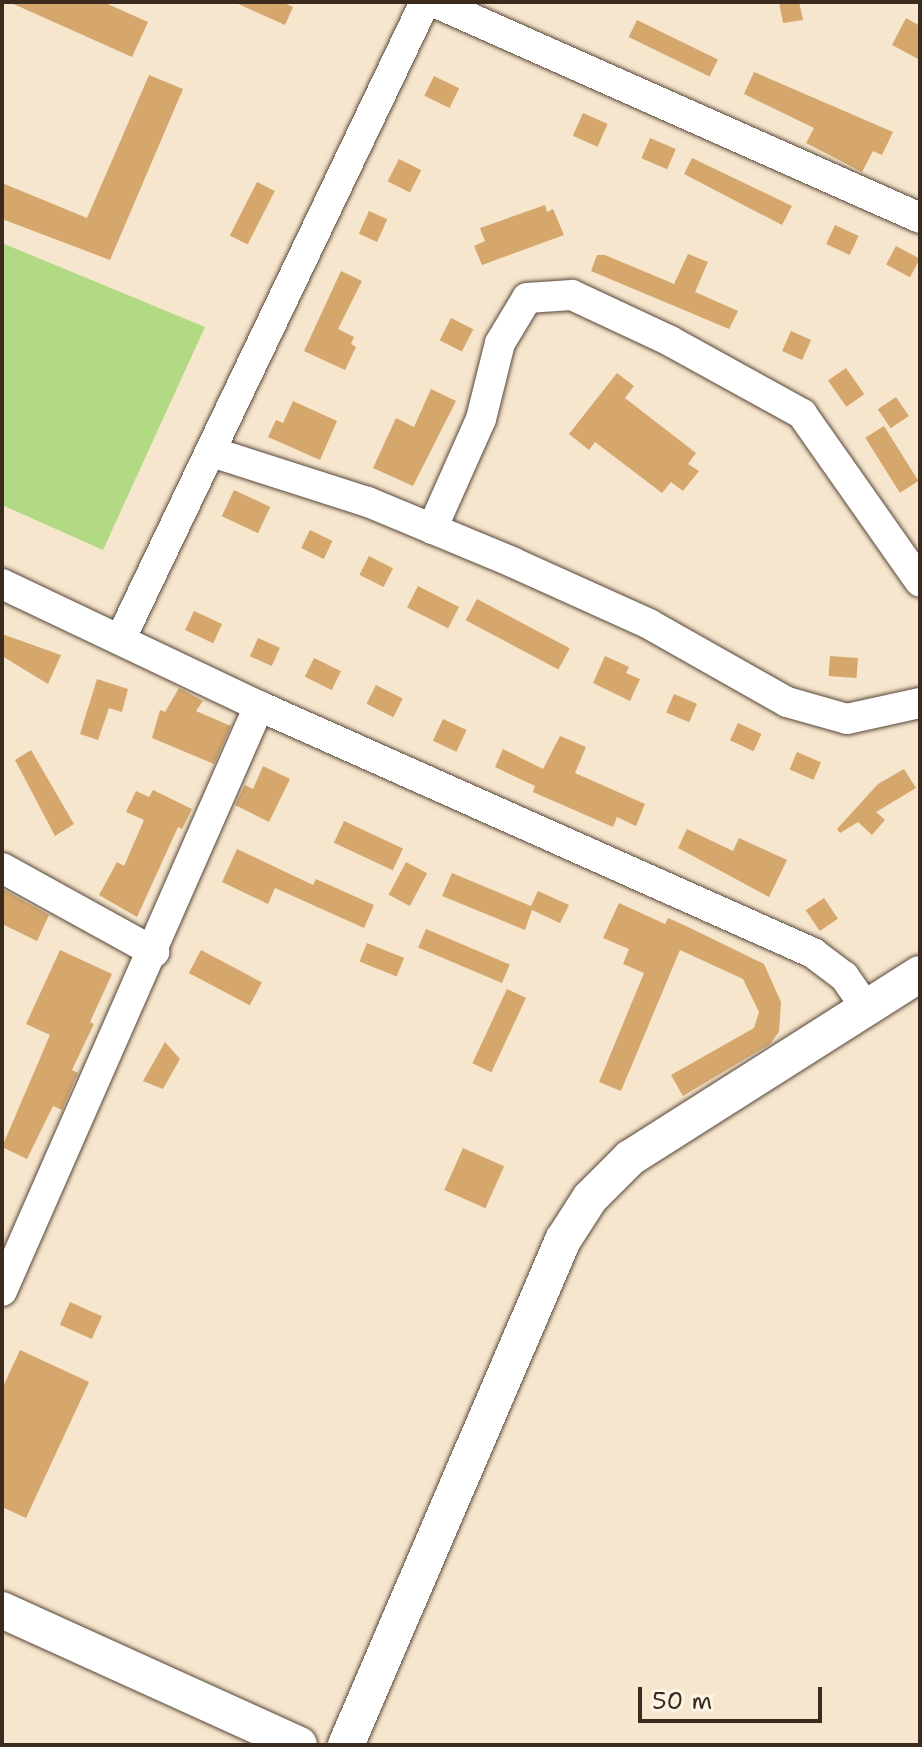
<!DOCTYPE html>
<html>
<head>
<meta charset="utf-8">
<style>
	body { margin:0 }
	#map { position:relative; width:922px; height:1747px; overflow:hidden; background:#f6e6cd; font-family:"Shantell Sans",sans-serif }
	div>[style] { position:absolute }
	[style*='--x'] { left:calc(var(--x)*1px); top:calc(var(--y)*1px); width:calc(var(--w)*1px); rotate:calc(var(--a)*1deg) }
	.green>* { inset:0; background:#b2da84 }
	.building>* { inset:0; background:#d5a76d; transform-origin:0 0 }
	.roads { filter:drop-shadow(0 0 2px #574638) drop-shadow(0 0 2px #574638) }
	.minor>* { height:30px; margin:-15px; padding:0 15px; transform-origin:15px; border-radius:15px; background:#fff }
	.tertiary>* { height:36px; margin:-18px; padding:0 18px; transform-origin:18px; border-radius:18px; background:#fff }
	span { translate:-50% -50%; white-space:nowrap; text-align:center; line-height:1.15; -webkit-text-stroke:6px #fcf5e5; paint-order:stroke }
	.frame { position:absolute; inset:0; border:4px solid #3b2a1e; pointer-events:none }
	.scale { position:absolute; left:638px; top:1687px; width:184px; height:36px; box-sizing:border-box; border:4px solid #3b2a1e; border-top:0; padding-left:10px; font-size:24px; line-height:28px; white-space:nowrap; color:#3b2a1e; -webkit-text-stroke:6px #fcf5e5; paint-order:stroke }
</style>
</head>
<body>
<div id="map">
	<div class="green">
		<div style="clip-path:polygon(2px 243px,205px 327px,103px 550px,2px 505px)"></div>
	</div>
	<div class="building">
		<div style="clip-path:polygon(9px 2px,103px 2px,148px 22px,132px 57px)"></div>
		<div style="clip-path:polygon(234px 2px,282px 2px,293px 7px,285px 25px)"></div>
		<div style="clip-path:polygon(779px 2px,799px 2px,803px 20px,783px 23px)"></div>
		<div style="clip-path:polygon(906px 18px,920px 26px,920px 60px,892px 45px)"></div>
		<div style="left:637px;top:20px;width:90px;height:19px;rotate:26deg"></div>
		<div style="clip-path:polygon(754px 72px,893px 132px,882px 155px,873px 151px,862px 172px,806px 143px,814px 128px,744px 94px)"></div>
		<div style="clip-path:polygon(149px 75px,183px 89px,110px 260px,2px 219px,2px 183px,87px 218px)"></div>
		<div style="left:434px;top:76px;width:28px;height:22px;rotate:26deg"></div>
		<div style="left:583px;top:113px;width:27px;height:25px;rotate:24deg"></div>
		<div style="left:650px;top:138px;width:28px;height:22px;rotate:23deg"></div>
		<div style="clip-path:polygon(692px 158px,792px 206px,782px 225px,684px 174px)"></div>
		<div style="left:399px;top:159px;width:25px;height:25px;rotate:27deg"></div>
		<div style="left:257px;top:182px;width:20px;height:60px;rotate:27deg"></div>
		<div style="clip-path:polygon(545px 205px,547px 212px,553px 209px,564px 235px,482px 265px,474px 246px,485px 241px,480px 228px)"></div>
		<div style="left:369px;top:211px;width:20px;height:25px;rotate:24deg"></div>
		<div style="left:835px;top:225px;width:26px;height:21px;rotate:25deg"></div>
		<div style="left:896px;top:246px;width:27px;height:21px;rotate:28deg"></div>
		<div style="clip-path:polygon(688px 254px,708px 262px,695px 292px,738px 311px,729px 329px,591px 271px,597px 255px,605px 255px,674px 284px)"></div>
		<div style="clip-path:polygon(341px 271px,362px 281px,338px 329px,354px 337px,351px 344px,356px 347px,345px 370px,304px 351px)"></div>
		<div style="left:451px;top:318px;width:25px;height:25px;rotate:27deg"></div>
		<div style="left:791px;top:331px;width:22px;height:22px;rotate:24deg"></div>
		<div style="left:846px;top:368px;width:32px;height:22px;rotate:55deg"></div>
		<div style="clip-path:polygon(617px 373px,634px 386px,625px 398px,696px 453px,688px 464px,699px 471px,683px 491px,671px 482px,662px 493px,595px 442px,589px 450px,569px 434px)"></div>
		<div style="clip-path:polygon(431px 389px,456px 401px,413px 486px,373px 468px,396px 418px,414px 427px)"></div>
		<div style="left:896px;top:397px;width:23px;height:22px;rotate:56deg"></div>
		<div style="clip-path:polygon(293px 401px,337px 421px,320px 460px,268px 437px,276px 420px,283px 423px)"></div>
		<div style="left:884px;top:426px;width:65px;height:22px;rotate:58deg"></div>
		<div style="left:234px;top:490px;width:40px;height:29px;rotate:25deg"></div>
		<div style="left:310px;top:530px;width:25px;height:20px;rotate:26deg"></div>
		<div style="left:369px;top:556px;width:27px;height:21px;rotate:27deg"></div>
		<div style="left:418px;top:586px;width:46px;height:24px;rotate:27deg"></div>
		<div style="left:477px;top:599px;width:105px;height:24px;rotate:28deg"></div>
		<div style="left:194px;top:611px;width:31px;height:21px;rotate:25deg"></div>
		<div style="clip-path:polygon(2px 634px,61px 655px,48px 684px,2px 656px)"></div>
		<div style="left:258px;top:638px;width:24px;height:20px;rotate:24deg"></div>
		<div style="clip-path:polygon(605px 656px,629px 667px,626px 673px,640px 679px,630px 701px,593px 683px)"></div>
		<div style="left:830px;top:656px;width:28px;height:20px;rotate:4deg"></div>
		<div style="left:314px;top:658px;width:30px;height:21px;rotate:26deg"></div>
		<div style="clip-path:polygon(97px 679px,128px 689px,122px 712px,109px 708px,98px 740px,80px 734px)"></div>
		<div style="left:376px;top:685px;width:30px;height:21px;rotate:27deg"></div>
		<div style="clip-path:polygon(179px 688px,203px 701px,196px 711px,231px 726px,214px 764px,152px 738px,160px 710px,165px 712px)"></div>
		<div style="left:674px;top:694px;width:25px;height:20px;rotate:23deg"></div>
		<div style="left:443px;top:719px;width:26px;height:24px;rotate:25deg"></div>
		<div style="left:738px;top:723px;width:26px;height:19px;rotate:25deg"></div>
		<div style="clip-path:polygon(560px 736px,586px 747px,575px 773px,645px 804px,636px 826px,617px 817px,613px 827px,533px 792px,535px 786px,495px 767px,503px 749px,543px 769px)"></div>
		<div style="clip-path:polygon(31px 750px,74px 824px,55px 836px,15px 760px)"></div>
		<div style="left:797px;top:752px;width:26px;height:19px;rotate:23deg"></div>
		<div style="clip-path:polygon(263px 766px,290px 779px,269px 822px,235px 805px,245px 785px,253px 789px)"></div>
		<div style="clip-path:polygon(904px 769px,916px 788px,876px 812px,885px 820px,872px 835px,858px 822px,840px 833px,837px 829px,878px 784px)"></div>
		<div style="clip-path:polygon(153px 790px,192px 809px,182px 829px,178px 827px,137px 917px,99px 895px,117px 862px,124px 866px,144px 820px,126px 812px,136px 791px,149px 797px)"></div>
		<div style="left:344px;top:821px;width:65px;height:24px;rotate:25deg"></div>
		<div style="clip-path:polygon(687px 829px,733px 851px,739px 838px,787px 860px,769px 897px,678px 848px)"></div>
		<div style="clip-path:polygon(237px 849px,313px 885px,316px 879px,374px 905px,364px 928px,275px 888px,268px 904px,222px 882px)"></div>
		<div style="left:406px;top:862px;width:24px;height:37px;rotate:28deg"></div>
		<div style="clip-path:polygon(452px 873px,531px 906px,538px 891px,569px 905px,560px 923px,532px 910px,525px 930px,442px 896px)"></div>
		<div style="clip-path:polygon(2px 889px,49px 915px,37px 941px,2px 924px)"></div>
		<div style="left:824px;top:898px;width:25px;height:22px;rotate:56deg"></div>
		<div style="clip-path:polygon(619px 903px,665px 924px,668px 918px,686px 926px,764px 964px,781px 1002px,779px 1032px,770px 1044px,683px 1096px,671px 1075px,754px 1028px,759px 1012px,743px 979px,680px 950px,621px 1091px,599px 1082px,644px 973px,623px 964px,629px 949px,603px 938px)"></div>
		<div style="left:426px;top:929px;width:91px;height:20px;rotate:23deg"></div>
		<div style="left:367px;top:943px;width:40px;height:20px;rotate:22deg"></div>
		<div style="clip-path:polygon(60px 950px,112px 974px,90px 1022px,94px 1024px,72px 1070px,78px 1073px,62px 1110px,53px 1106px,27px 1159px,2px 1147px,50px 1035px,26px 1024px)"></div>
		<div style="left:201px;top:950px;width:69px;height:26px;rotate:28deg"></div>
		<div style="left:507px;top:989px;width:21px;height:82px;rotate:25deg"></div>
		<div style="clip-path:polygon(165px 1042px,180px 1059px,163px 1089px,143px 1081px)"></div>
		<div style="left:463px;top:1148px;width:45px;height:46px;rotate:24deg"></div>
		<div style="left:70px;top:1302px;width:35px;height:25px;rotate:24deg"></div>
		<div style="clip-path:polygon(20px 1350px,89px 1382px,26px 1518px,2px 1507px,2px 1389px)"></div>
	</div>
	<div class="roads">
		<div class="minor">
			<div style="--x:434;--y:2;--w:532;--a:23.96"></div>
			<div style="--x:212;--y:452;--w:164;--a:17.8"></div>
			<div style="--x:368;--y:502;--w:156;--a:22.6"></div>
			<div style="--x:512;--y:562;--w:150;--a:24.3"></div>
			<div style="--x:649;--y:624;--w:159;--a:29.5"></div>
			<div style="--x:787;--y:702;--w:62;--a:15.8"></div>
			<div style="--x:847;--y:719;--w:75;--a:-12.4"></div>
			<div style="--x:432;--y:529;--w:120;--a:-66"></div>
			<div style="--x:481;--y:419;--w:78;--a:-76"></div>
			<div style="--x:500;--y:343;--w:52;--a:-59"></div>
			<div style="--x:527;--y:298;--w:45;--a:-3.8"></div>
			<div style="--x:572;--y:295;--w:108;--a:25.1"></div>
			<div style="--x:670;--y:341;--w:151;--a:28.9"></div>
			<div style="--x:802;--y:414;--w:205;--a:54.9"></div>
			<div style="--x:2;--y:584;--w:284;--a:25.4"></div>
			<div style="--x:259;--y:706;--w:607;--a:24.03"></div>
			<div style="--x:813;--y:953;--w:39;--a:37"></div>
			<div style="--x:844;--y:976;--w:40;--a:55.1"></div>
			<div style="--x:121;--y:638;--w:705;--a:-64.45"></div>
			<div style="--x:2;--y:868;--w:174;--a:28.9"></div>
			<div style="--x:2;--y:1291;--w:639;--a:-66.28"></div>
		</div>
		<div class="tertiary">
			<div style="--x:2;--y:1610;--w:326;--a:24.4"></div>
			<div style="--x:346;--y:1745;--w:550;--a:-66.75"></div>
			<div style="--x:563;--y:1240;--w:50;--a:-57.3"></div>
			<div style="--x:590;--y:1198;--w:57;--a:-45"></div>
			<div style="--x:630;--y:1158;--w:343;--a:-32.4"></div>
		</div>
	</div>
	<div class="frame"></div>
	<div class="scale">50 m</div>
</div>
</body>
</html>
